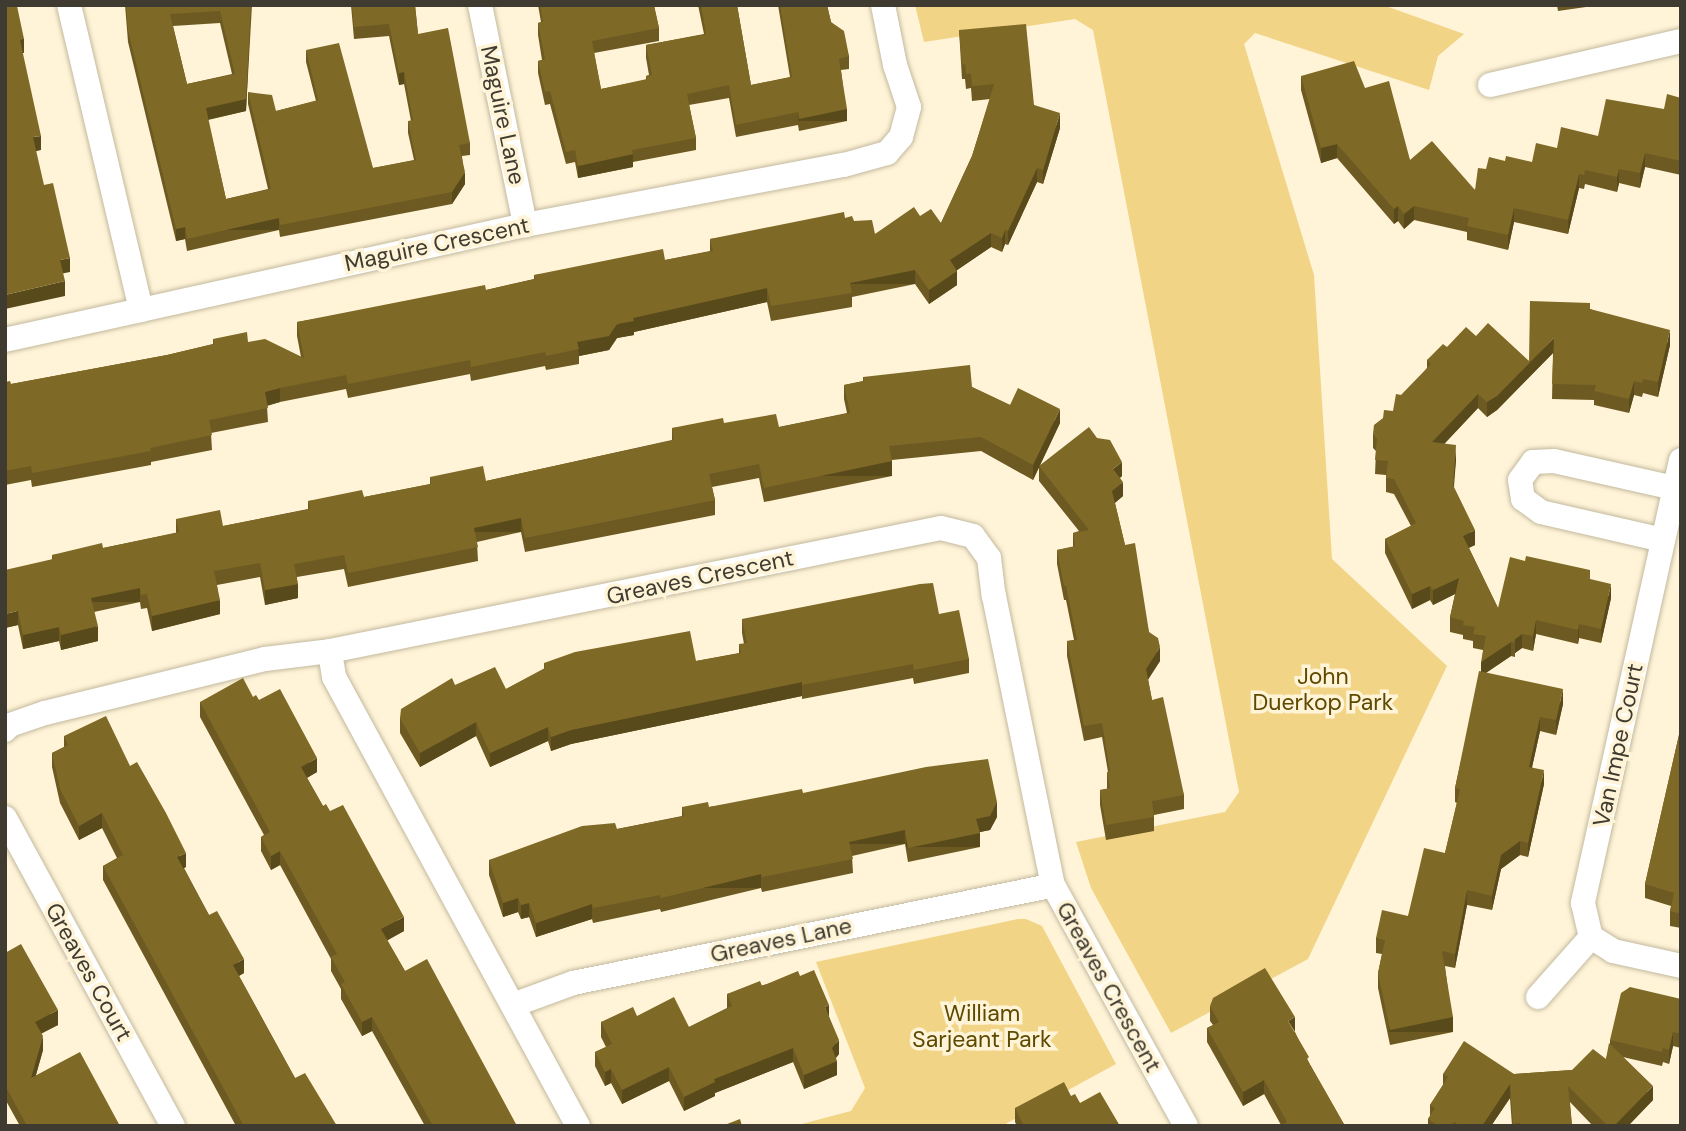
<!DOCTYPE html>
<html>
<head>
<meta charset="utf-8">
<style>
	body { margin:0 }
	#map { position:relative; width:1686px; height:1131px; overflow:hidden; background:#fff4d8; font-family:"DM Sans",sans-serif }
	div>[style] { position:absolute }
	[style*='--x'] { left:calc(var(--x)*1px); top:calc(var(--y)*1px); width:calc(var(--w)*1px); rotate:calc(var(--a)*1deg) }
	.green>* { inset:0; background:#f1d486 }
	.roads { filter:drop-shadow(0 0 2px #c3b99e) drop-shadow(0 0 2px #c3b99e) }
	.street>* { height:24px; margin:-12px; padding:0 12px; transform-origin:12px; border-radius:12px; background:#fff }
	.wall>* { inset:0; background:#6d5a22 }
	.shaded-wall>* { inset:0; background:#594a1b; transform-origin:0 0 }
	.building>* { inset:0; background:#7f6927 }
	span { translate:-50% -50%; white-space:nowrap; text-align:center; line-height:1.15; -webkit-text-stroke:7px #fff4d8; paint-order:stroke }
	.street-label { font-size:23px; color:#3f3b30 }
	.park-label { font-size:23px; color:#5e4901 }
	.frame { position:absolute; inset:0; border:7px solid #3f3b30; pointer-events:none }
</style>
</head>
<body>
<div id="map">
	<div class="green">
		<div style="clip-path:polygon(915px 5px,1383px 5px,1464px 34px,1438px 56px,1429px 90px,1255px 33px,1244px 44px,1314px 275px,1332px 559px,1447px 666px,1308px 959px,1171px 1033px,1091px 888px,1076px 842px,1225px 812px,1239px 792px,1093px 30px,1075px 19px,924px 42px)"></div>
		<div style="clip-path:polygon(1018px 919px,1026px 919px,1042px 926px,1116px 1064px,1002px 1126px,794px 1126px,851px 1111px,865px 1088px,816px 962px)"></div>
	</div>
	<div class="roads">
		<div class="street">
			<div style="--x:69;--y:5;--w:313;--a:76.7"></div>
			<div style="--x:141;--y:310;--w:393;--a:-12.5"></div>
			<div style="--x:525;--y:225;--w:325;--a:-10.7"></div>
			<div style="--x:844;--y:165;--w:45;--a:-15.6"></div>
			<div style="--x:887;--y:153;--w:21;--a:-49"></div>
			<div style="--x:901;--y:137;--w:31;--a:-75"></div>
			<div style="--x:909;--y:107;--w:44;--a:-108.4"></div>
			<div style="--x:895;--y:65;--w:61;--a:-101.3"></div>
			<div style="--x:480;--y:5;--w:225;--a:78.4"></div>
			<div style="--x:1490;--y:85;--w:196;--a:-13"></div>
			<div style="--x:5;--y:340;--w:139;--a:-12.4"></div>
			<div style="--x:1681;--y:460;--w:454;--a:102.5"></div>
			<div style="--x:1583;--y:903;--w:35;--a:77"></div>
			<div style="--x:1591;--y:937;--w:26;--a:32"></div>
			<div style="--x:1613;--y:951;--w:70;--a:12.4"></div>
			<div style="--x:1663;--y:540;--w:125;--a:-167.1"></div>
			<div style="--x:1541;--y:512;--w:22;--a:-144"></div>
			<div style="--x:1523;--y:499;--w:19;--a:-99"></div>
			<div style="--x:1520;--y:480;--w:22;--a:-54"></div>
			<div style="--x:1533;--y:462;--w:21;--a:-3"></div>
			<div style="--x:1554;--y:461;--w:123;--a:12.7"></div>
			<div style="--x:5;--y:730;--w:7;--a:-45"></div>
			<div style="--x:10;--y:725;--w:37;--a:-19"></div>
			<div style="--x:45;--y:713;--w:227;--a:-13.8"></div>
			<div style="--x:265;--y:659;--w:65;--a:-7"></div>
			<div style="--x:5;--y:818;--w:351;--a:61.4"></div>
			<div style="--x:1538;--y:997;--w:80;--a:-48.5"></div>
			<div style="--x:513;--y:1005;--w:64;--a:-20.1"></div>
			<div style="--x:573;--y:983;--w:490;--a:-11.5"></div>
			<div style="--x:578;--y:1126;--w:511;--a:-118.52"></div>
			<div style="--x:334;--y:677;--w:26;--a:-99"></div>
			<div style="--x:330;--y:651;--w:623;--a:-11.38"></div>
			<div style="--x:941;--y:528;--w:33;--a:14"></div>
			<div style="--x:973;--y:536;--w:27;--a:54"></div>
			<div style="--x:989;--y:558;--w:38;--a:83"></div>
			<div style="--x:994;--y:596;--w:295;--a:78.5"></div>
			<div style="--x:1053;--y:885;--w:275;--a:61.1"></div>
		</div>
	</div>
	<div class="wall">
		<div style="clip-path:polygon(evenodd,125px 5px,252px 5px,246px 111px,208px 120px,226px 199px,268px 189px,248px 104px,248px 92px,276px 111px,316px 101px,306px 62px,306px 50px,373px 168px,414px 160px,408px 133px,408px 121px,411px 121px,404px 84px,399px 85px,389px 36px,354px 39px,351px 5px,415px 5px,418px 34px,470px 143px,470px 155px,462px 156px,465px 184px,452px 204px,280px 237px,279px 230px,187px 251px,185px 239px,176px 241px,128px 42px,125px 5px,220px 23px,232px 74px,187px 84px,173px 26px,220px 23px)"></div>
		<div style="clip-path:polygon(538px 5px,658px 5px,654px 6px,659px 28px,659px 41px,594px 53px,601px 89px,646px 80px,646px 76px,649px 75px,646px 58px,646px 45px,704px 34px,698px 5px,737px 5px,751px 85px,790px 77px,778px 5px,827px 5px,831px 22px,849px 56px,849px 69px,841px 70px,847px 121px,799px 131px,798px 125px,736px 137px,729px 98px,689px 105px,696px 138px,696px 150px,633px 162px,633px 167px,578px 178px,575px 162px,566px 164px,550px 104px,545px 105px,538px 73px,538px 61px,542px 60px,538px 35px,538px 23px,541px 22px)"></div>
		<div style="clip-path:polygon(1557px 5px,1593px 5px,1593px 6px,1558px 11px)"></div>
		<div style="clip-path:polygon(959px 30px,1034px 105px,1060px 128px,1043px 184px,1037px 182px,1008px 245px,1005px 244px,1002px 252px,991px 247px,957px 270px,957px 285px,929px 304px,915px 284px,852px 297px,852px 307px,771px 321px,767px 302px,634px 332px,634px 335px,617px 338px,609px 350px,579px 356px,579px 364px,546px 370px,545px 366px,471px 381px,470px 374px,348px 398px,346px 389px,280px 402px,267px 406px,268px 422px,211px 433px,212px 450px,151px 462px,151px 465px,32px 487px,31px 480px,5px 485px,5px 382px,11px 384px,167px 355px,213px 344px,213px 339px,248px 342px,301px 357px,297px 336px,297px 322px,486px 290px,534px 279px,534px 275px,665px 260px,710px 251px,710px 239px,845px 218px,854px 221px,875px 234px,920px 216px,941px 223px,972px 156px,990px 99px,972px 101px,971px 88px,966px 89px,965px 79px,962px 79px)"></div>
		<div style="clip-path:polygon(1301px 76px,1365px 88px,1410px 160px,1475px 190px,1486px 169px,1505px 161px,1532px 162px,1557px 148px,1598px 136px,1664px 109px,1681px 98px,1681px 175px,1645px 167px,1640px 188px,1619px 183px,1617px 192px,1585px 184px,1584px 189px,1579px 188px,1568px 234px,1514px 222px,1508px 250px,1467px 240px,1467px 232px,1414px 220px,1404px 229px,1398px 221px,1394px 224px,1337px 158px,1321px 163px,1301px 90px)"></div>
		<div style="clip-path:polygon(1590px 309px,1670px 345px,1658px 397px,1643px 393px,1642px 397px,1634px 395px,1629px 413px,1594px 405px,1594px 400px,1552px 399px,1553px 353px,1497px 410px,1487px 417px,1478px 408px,1444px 444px,1456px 460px,1453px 487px,1475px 545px,1469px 548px,1498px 608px,1590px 579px,1611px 598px,1601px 643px,1579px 638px,1578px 644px,1536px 634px,1533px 651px,1522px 648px,1515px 653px,1515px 657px,1511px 656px,1486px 673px,1563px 704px,1556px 735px,1540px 731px,1532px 767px,1544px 784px,1528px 857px,1520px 855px,1501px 869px,1492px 910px,1467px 905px,1455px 968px,1445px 966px,1453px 1032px,1390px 1045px,1378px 988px,1378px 973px,1382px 954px,1376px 953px,1376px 938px,1408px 916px,1445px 853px,1457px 803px,1455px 802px,1455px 788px,1481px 671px,1483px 650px,1473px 648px,1473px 641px,1463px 639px,1463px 635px,1450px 632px,1450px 617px,1455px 594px,1433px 605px,1430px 600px,1412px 609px,1385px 553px,1385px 539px,1411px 526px,1394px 494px,1386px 492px,1386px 475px,1375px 474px,1376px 451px,1373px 448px,1373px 434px,1393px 411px,1427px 368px,1427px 360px,1447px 347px,1476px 336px,1529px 361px)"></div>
		<div style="clip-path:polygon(863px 377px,972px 387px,1010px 405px,1060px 423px,1033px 480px,981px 451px,892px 460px,892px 476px,764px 502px,759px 478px,712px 487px,715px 500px,715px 515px,525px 552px,521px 532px,477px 542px,478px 561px,348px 587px,344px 569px,297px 577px,298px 598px,265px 605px,260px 577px,217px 585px,220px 614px,152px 631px,147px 608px,141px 609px,140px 602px,94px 612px,98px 641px,61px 650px,59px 641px,23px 649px,18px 625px,5px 628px,52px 559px,52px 555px,103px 548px,176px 533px,176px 519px,223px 526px,308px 509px,308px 501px,364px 497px,430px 484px,430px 477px,486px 481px,672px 440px,672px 428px,724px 423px,779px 427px,847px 413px,844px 399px,844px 385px,863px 381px)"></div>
		<div style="clip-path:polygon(1039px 466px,1122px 476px,1120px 478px,1123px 496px,1115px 503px,1125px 545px,1149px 632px,1160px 661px,1148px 679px,1152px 700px,1184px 795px,1184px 809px,1154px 815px,1154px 831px,1106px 840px,1100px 805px,1100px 790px,1107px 789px,1107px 772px,1108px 772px,1102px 737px,1084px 741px,1067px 656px,1067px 641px,1074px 640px,1066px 600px,1064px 600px,1057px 564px,1057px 550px,1073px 547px,1073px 533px,1079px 531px,1039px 481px)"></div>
		<div style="clip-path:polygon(939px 614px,969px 659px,969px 673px,914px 684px,913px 678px,802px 699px,802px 696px,571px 744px,551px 751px,548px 741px,490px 767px,476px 736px,420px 767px,400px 733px,400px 718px,455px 685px,506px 689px,544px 669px,544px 663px,696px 661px,739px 653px,739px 644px,744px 644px,742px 633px,742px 619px)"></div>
		<div style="clip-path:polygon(253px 697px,259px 700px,317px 772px,307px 778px,323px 806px,404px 931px,387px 940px,405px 971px,517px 1126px,425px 1126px,372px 1031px,362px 1036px,341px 999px,341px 989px,331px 971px,331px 959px,280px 865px,271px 870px,261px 851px,261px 837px,264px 835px,200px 717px,200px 702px)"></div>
		<div style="clip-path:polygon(1681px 726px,1681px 928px,1670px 926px,1670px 911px,1671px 906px,1645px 898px,1645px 884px)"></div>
		<div style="clip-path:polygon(64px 736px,130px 766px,186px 867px,184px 868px,209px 915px,244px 973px,239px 976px,295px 1078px,337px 1126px,236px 1126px,103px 880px,103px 866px,117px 858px,102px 828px,79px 840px,60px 803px,52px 767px,52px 753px,64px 747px)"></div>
		<div style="clip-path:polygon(803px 793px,997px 817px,990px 830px,979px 832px,980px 847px,908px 862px,905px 844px,852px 856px,853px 873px,762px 892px,761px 888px,661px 912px,660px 909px,593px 923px,592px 919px,536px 937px,529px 917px,521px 919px,518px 912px,503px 917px,489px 875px,489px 860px,617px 829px,682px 816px,682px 807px,709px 807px)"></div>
		<div style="clip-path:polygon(5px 953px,58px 1025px,41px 1033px,43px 1050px,36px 1075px,120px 1126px,20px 1126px,5px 1099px)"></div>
		<div style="clip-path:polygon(800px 976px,829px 1017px,839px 1054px,836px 1058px,837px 1075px,804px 1089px,793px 1062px,715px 1093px,715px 1096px,684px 1111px,669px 1081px,622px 1104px,611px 1083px,605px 1086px,595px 1066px,595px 1052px,606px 1047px,601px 1037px,601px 1022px,637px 1016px,689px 1027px,727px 1008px,727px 994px)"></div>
		<div style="clip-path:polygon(1681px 999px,1681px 1048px,1673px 1046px,1669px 1064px,1663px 1062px,1662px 1066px,1623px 1057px,1653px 1100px,1628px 1126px,1593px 1126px,1570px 1102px,1572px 1126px,1512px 1126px,1510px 1098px,1491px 1126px,1428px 1126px,1428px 1119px,1430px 1116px,1430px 1105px,1443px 1085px,1443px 1074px,1514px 1074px,1572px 1070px,1606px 1059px,1610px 1044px,1610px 1040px)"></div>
		<div style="clip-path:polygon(1210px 1006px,1295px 1032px,1309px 1063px,1345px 1126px,1281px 1125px,1264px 1094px,1243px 1106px,1207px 1042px,1207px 1028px,1213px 1025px,1210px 1021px)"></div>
		<div style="clip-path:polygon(1071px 1096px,1080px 1103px,1120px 1126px,1017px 1126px,1015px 1122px,1015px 1108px)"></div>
	</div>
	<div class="shaded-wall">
		<div style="clip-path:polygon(251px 5px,246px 111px,206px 120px,206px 108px,246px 99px)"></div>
		<div style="left:24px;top:39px;width:14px;height:4px;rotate:90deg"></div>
		<div style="clip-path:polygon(404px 72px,404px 84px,399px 85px,399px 73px)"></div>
		<div style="left:847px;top:109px;width:12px;height:49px;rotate:90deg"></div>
		<div style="clip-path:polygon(1060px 113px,1060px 128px,1043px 184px,1043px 170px)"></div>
		<div style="clip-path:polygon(41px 136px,41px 150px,33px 152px,33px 137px)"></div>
		<div style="clip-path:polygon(1337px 144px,1337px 158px,1321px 163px,1321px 148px)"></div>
		<div style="clip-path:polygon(1645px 153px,1645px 167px,1640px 188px,1640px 173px)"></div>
		<div style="clip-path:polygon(633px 154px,633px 167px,578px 178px,578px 166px)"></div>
		<div style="clip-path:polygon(1037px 168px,1037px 182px,1008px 245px,1008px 231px)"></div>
		<div style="clip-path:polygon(1619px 169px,1619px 183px,1617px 192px,1617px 177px)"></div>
		<div style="clip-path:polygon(465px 172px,465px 184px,452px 204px,452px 192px)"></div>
		<div style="clip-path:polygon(1579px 174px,1579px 188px,1568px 234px,1568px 220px)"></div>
		<div style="clip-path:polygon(1398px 206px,1398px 221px,1394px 224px,1394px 209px)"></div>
		<div style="clip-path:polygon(1414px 206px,1414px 220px,1404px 229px,1404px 214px)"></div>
		<div style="clip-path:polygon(1514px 208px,1514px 222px,1508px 250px,1508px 235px)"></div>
		<div style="left:279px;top:218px;width:12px;height:94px;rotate:90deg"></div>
		<div style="clip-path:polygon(185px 227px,185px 239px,176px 241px,176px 229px)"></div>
		<div style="clip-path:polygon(1005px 230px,1005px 244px,1002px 252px,1002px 238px)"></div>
		<div style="clip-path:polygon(991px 233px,991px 247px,950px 275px,950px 260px)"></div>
		<div style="clip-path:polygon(70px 258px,70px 272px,60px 274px,60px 260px)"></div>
		<div style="left:915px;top:270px;width:14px;height:66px;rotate:90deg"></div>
		<div style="clip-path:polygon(957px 271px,957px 285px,929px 304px,929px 290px)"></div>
		<div style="clip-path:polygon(65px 281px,65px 296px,5px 309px,5px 295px)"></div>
		<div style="clip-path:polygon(767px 288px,767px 302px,634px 332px,634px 335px,617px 338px,609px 350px,579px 356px,577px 342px,633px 318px)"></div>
		<div style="clip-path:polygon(1670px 330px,1670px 345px,1658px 397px,1658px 382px)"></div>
		<div style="clip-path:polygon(1554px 338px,1554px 352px,1497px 410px,1487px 417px,1487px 402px)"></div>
		<div style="clip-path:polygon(1634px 381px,1634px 395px,1629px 413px,1629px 399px)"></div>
		<div style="clip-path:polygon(280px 388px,280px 402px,265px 406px,265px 392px)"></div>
		<div style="clip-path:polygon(1478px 394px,1478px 408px,1432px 457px,1432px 442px)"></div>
		<div style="clip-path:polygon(1060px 409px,1060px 423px,1033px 480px,1033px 465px)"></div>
		<div style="clip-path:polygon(1456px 445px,1456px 460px,1453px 500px,1453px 485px)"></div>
		<div style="left:892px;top:461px;width:15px;height:131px;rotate:90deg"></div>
		<div style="clip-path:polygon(1122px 462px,1122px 476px,1113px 483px,1113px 469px)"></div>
		<div style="clip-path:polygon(1123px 482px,1123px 496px,1112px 505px,1112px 491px)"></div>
		<div style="left:521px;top:518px;width:14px;height:48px;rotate:90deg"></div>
		<div style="clip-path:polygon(1475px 530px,1475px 545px,1463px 550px,1463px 536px)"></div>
		<div style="clip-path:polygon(1459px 578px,1459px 592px,1433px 605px,1433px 590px)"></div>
		<div style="clip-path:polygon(298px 584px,298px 598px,265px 605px,265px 590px)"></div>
		<div style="clip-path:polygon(1611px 584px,1611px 598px,1601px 643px,1601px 629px)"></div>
		<div style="clip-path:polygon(1430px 586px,1430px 600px,1412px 609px,1412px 594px)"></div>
		<div style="left:140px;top:588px;width:14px;height:50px;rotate:90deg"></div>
		<div style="clip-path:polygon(220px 600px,220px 614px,152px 631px,152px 616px)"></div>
		<div style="clip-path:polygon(18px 611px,18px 625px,5px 628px,5px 614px)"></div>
		<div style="clip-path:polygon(1536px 620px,1536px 634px,1533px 651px,1533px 636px)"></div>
		<div style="clip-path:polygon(1579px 624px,1579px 638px,1578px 644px,1578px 630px)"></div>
		<div style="clip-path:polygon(98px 626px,98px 641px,61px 650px,61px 635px)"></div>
		<div style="clip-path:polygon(59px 627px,59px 641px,23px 649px,23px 635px)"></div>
		<div style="clip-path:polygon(1522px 634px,1522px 648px,1515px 653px,1515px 642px,1514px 640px)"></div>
		<div style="clip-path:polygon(1511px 642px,1511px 656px,1481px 676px,1481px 662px)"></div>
		<div style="clip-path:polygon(1160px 647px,1160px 661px,1146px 683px,1146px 669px)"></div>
		<div style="clip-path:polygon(802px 682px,802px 696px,571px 744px,551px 751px,551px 737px,571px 730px)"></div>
		<div style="clip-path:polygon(1563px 689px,1563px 704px,1556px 735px,1556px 720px)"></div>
		<div style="clip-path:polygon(1540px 717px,1540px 731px,1529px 781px,1529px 767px)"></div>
		<div style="clip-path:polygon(476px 722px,476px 736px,420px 767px,420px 753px)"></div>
		<div style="clip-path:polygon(548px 727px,548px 741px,490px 767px,490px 753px)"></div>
		<div style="clip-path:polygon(317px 758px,317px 772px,301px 781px,301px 767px)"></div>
		<div style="clip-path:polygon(1544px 770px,1544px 784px,1528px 857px,1528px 843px)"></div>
		<div style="clip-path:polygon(997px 802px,997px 817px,990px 830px,976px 833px,976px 819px)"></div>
		<div style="clip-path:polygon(102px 813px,102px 828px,79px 840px,79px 826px)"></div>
		<div style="left:905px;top:830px;width:14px;height:57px;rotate:90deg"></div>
		<div style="left:980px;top:833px;width:14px;height:74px;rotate:90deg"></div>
		<div style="clip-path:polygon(1520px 841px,1520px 855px,1501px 869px,1492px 910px,1492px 896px,1501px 855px)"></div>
		<div style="clip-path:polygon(280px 851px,280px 865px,271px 870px,271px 856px)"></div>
		<div style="clip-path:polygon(186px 853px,186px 867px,177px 871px,177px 857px)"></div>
		<div style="left:761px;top:874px;width:14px;height:103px;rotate:90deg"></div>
		<div style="clip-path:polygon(1467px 890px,1467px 905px,1455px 968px,1455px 954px)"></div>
		<div style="clip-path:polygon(518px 898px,518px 912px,503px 917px,503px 903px)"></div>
		<div style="clip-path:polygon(529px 903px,529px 917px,521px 919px,521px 905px)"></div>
		<div style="clip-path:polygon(592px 904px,592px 919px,536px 937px,536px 923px)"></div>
		<div style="clip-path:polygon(404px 917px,404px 931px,381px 944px,381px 929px)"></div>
		<div style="clip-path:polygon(244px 959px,244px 973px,233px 979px,233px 965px)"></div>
		<div style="clip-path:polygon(829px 1005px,829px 1020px,825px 1007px)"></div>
		<div style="clip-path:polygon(58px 1010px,58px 1025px,35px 1037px,35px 1022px)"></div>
		<div style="clip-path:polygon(372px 1017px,372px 1031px,362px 1036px,362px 1022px)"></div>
		<div style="clip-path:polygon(1295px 1017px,1295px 1032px,1288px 1021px)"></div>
		<div style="left:1453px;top:1017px;width:15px;height:64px;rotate:90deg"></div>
		<div style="clip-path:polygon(1673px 1032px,1673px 1046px,1669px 1064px,1669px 1050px)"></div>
		<div style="clip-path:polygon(43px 1036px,43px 1050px,31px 1092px,31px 1078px)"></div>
		<div style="clip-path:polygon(839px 1040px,839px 1054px,832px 1062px,832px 1048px)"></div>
		<div style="clip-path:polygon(793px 1048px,793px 1062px,715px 1093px,715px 1096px,684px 1111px,684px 1097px,714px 1079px)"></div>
		<div style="clip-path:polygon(837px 1061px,837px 1075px,804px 1089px,804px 1075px)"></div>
		<div style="clip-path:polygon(669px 1067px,669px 1081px,622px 1104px,622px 1090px)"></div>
		<div style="clip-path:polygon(611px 1069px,611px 1083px,605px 1086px,605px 1072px)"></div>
		<div style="clip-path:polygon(1264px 1080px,1264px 1094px,1243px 1106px,1243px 1092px)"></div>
		<div style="clip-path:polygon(1510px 1084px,1510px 1098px,1491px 1126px,1482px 1126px)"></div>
		<div style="clip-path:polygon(1653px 1086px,1653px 1100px,1628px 1126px,1614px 1126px)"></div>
	</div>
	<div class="building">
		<div style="clip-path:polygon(5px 5px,11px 5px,11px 7px,17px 6px,24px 39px,20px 40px,41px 136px,33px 137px,44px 185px,53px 183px,70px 258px,60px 260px,65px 281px,5px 295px)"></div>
		<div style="clip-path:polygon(evenodd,126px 5px,251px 5px,246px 99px,206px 108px,226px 199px,271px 189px,248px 92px,272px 95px,276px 111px,318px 100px,306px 50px,339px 43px,373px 168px,416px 160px,408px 121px,413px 120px,404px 72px,399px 73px,389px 24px,354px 27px,352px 5px,415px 5px,418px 34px,448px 28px,470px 143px,459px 145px,465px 172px,452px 192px,280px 225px,279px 218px,187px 239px,185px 227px,176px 229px,128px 30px,126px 5px,220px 11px,235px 74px,187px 84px,170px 14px,220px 11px)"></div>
		<div style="clip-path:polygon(540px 5px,654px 5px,659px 28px,592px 41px,601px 89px,647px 79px,646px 76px,652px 75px,646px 45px,706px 34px,701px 5px,737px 5px,751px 85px,792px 77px,780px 5px,827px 5px,831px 22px,844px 31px,849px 56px,839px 59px,847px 109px,799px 119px,798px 112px,736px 125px,729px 85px,687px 94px,696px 138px,632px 150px,633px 154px,578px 166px,575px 150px,566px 152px,550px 91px,545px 92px,538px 61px,545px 59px,538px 23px,543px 22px)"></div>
		<div style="clip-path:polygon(1026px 24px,1034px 105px,1060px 113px,1043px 170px,1037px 168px,1008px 231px,1005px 230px,1002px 238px,991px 233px,950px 260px,957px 271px,929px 290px,915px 270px,850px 283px,852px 293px,771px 306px,767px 288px,633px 318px,634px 321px,617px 324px,609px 336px,577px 342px,579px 349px,546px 356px,545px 352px,471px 367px,470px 360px,348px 384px,346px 375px,280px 388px,265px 392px,268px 408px,209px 420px,212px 435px,150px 448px,151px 451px,32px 473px,31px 466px,5px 471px,5px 382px,10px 381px,11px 384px,167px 355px,214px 344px,213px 339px,247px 332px,248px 342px,265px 339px,304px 358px,297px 322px,485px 285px,486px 290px,535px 279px,534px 275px,663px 249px,665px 260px,713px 251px,710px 239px,844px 212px,845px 218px,852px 216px,854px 221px,872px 220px,875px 234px,914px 207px,920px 216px,931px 209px,941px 223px,972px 156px,994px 84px,972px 86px,971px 74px,966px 74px,965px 64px,962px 65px,959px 30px)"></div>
		<div style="clip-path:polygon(1354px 61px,1365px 88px,1389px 81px,1410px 160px,1432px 141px,1475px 190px,1478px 168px,1486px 169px,1489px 157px,1505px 161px,1506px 156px,1532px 162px,1536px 143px,1557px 148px,1561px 127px,1598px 136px,1606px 99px,1664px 109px,1667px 94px,1681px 98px,1681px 161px,1645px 153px,1640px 173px,1619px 169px,1617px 177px,1585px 170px,1584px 175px,1579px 174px,1568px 220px,1514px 208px,1508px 235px,1467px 226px,1469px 218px,1414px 206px,1404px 214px,1398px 206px,1394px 209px,1337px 144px,1321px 148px,1301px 76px)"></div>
		<div style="clip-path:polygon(1530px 301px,1590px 303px,1590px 309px,1670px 330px,1658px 382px,1643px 379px,1642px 383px,1634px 381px,1629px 399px,1594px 391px,1596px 385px,1552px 384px,1554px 338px,1497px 396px,1487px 402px,1478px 394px,1432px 442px,1456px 445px,1453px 485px,1475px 530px,1463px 536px,1498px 608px,1510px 557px,1525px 561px,1526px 556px,1590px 570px,1590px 579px,1611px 584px,1601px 629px,1579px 624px,1578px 630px,1536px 620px,1533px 636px,1522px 634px,1514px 640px,1515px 642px,1511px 642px,1481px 662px,1486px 636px,1473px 634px,1475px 627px,1463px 625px,1464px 621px,1450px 617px,1459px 578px,1433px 590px,1430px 586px,1412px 594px,1385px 539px,1416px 523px,1394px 479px,1386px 478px,1388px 461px,1375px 460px,1377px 439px,1373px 434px,1374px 425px,1383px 418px,1384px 410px,1393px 411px,1396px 394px,1401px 395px,1431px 364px,1427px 360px,1443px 344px,1447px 347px,1466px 327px,1476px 336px,1488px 323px,1529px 361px)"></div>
		<div style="clip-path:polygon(970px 365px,972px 387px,1010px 405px,1018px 388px,1060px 409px,1033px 465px,981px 437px,889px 446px,892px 461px,764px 488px,759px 464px,709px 474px,715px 500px,525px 538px,521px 518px,474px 528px,478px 547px,348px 573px,344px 555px,294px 564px,298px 584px,265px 590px,260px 563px,214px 571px,220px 600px,152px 616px,147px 594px,141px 595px,140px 588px,91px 598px,98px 626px,61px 635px,59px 627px,23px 635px,18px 611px,5px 614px,5px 570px,53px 559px,52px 555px,102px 543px,103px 548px,179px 532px,176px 519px,220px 510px,223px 526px,310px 509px,308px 501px,362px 490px,364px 497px,431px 484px,430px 477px,483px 466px,486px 481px,674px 440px,672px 428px,723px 418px,724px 423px,776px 414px,779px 427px,850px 413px,844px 385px,864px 381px,863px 377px)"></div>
		<div style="clip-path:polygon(1089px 427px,1097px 438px,1110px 440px,1122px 462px,1113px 469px,1123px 482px,1112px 491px,1125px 545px,1135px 543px,1149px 632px,1158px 638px,1160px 647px,1146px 669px,1152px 700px,1163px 697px,1184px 795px,1152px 801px,1154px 817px,1106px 825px,1100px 790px,1110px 788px,1107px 772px,1110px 771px,1102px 723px,1084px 726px,1067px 641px,1077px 640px,1066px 586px,1064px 586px,1057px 550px,1075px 546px,1073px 533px,1089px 530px,1039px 466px)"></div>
		<div style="clip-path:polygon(933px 583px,939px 614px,959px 610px,969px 659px,914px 670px,913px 664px,802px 685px,802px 682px,571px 730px,551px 737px,548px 727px,490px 753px,476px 722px,420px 753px,400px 718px,401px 709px,452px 678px,455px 685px,495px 667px,506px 689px,545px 668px,544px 663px,575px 652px,690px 631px,696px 661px,741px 653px,739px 644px,747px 643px,742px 619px,920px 584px)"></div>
		<div style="clip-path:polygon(1479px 671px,1563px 689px,1556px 720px,1540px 717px,1529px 767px,1544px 770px,1528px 843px,1520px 841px,1501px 855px,1492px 896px,1467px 890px,1455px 954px,1442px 951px,1453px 1017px,1390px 1030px,1378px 973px,1385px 940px,1376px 938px,1382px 910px,1408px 916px,1424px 848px,1445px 853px,1460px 789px,1455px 788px)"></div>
		<div style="clip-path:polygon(243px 678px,253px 697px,256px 695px,259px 700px,280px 689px,317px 758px,301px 767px,323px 806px,326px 804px,330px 811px,343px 805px,404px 917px,381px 929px,405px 971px,427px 959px,517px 1126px,433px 1126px,372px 1017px,362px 1022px,341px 984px,345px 982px,331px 957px,337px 954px,280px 851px,271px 856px,261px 837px,270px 832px,200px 702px)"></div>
		<div style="clip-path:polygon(106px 716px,130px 766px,137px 762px,166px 813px,186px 853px,177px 857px,209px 915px,217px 911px,244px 959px,233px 965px,295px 1078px,305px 1073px,337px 1126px,244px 1126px,103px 866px,123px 855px,102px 813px,79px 826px,60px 789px,52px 753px,68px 745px,64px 736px)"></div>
		<div style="clip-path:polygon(1681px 726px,1681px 914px,1670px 911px,1674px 893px,1645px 884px)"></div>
		<div style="clip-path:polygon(988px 759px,997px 802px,990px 816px,976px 819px,980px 833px,908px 848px,905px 830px,849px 842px,853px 859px,762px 877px,761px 874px,661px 898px,660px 895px,593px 908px,592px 904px,536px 923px,529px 903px,521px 905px,518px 898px,503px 903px,489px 860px,582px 826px,615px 823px,617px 829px,684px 816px,682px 807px,708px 802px,709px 807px,802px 789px,803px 793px,926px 767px)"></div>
		<div style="clip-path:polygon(21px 944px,58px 1010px,35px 1022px,43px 1036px,31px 1078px,80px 1052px,120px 1126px,27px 1126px,5px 1085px,5px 953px)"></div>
		<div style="clip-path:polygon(1265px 968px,1295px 1017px,1288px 1021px,1309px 1057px,1307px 1059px,1345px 1126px,1280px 1126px,1287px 1122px,1264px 1080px,1243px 1092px,1207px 1028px,1219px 1022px,1210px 1006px,1213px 998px)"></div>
		<div style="clip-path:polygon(814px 970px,829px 1005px,825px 1007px,839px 1040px,832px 1048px,837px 1061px,804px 1075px,793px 1048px,714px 1079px,715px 1082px,684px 1097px,669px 1067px,622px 1090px,611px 1069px,605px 1072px,595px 1052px,612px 1044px,601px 1022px,633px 1007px,637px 1016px,674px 997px,689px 1027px,732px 1006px,727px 994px,760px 981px,762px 986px,798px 971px,800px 976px)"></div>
		<div style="clip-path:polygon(1630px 987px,1681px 999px,1681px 1034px,1673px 1032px,1669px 1050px,1663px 1048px,1662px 1052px,1610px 1040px,1621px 993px)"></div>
		<div style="clip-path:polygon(1464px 1041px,1514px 1074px,1572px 1070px,1593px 1049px,1606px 1059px,1609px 1043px,1653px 1086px,1614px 1126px,1608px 1126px,1568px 1086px,1572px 1126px,1520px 1126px,1520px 1123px,1513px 1124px,1510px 1084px,1482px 1126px,1460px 1126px,1454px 1122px,1451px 1126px,1438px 1126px,1428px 1119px,1435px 1108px,1430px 1105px,1448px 1077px,1443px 1074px)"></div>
		<div style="clip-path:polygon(1064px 1082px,1071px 1096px,1075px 1094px,1080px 1103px,1100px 1092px,1120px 1126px,1024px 1126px,1015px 1108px)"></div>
		<div style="clip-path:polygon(740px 1119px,742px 1126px,722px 1126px)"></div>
	</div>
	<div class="street-label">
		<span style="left:503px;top:115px;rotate:78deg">Maguire Lane</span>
		<span style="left:437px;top:244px;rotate:-12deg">Maguire Crescent</span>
		<span style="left:700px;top:577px;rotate:-12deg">Greaves Crescent</span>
		<span style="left:1618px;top:745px;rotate:-78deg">Van Impe Court</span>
		<span style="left:781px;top:940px;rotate:-12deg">Greaves Lane</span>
		<span style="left:89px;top:972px;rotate:61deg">Greaves Court</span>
		<span style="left:1109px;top:987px;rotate:61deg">Greaves Crescent</span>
	</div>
	<div class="park-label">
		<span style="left:1323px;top:689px">John<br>Duerkop Park</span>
		<span style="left:982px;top:1026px">William<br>Sarjeant Park</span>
	</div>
	<div class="frame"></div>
</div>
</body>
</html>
